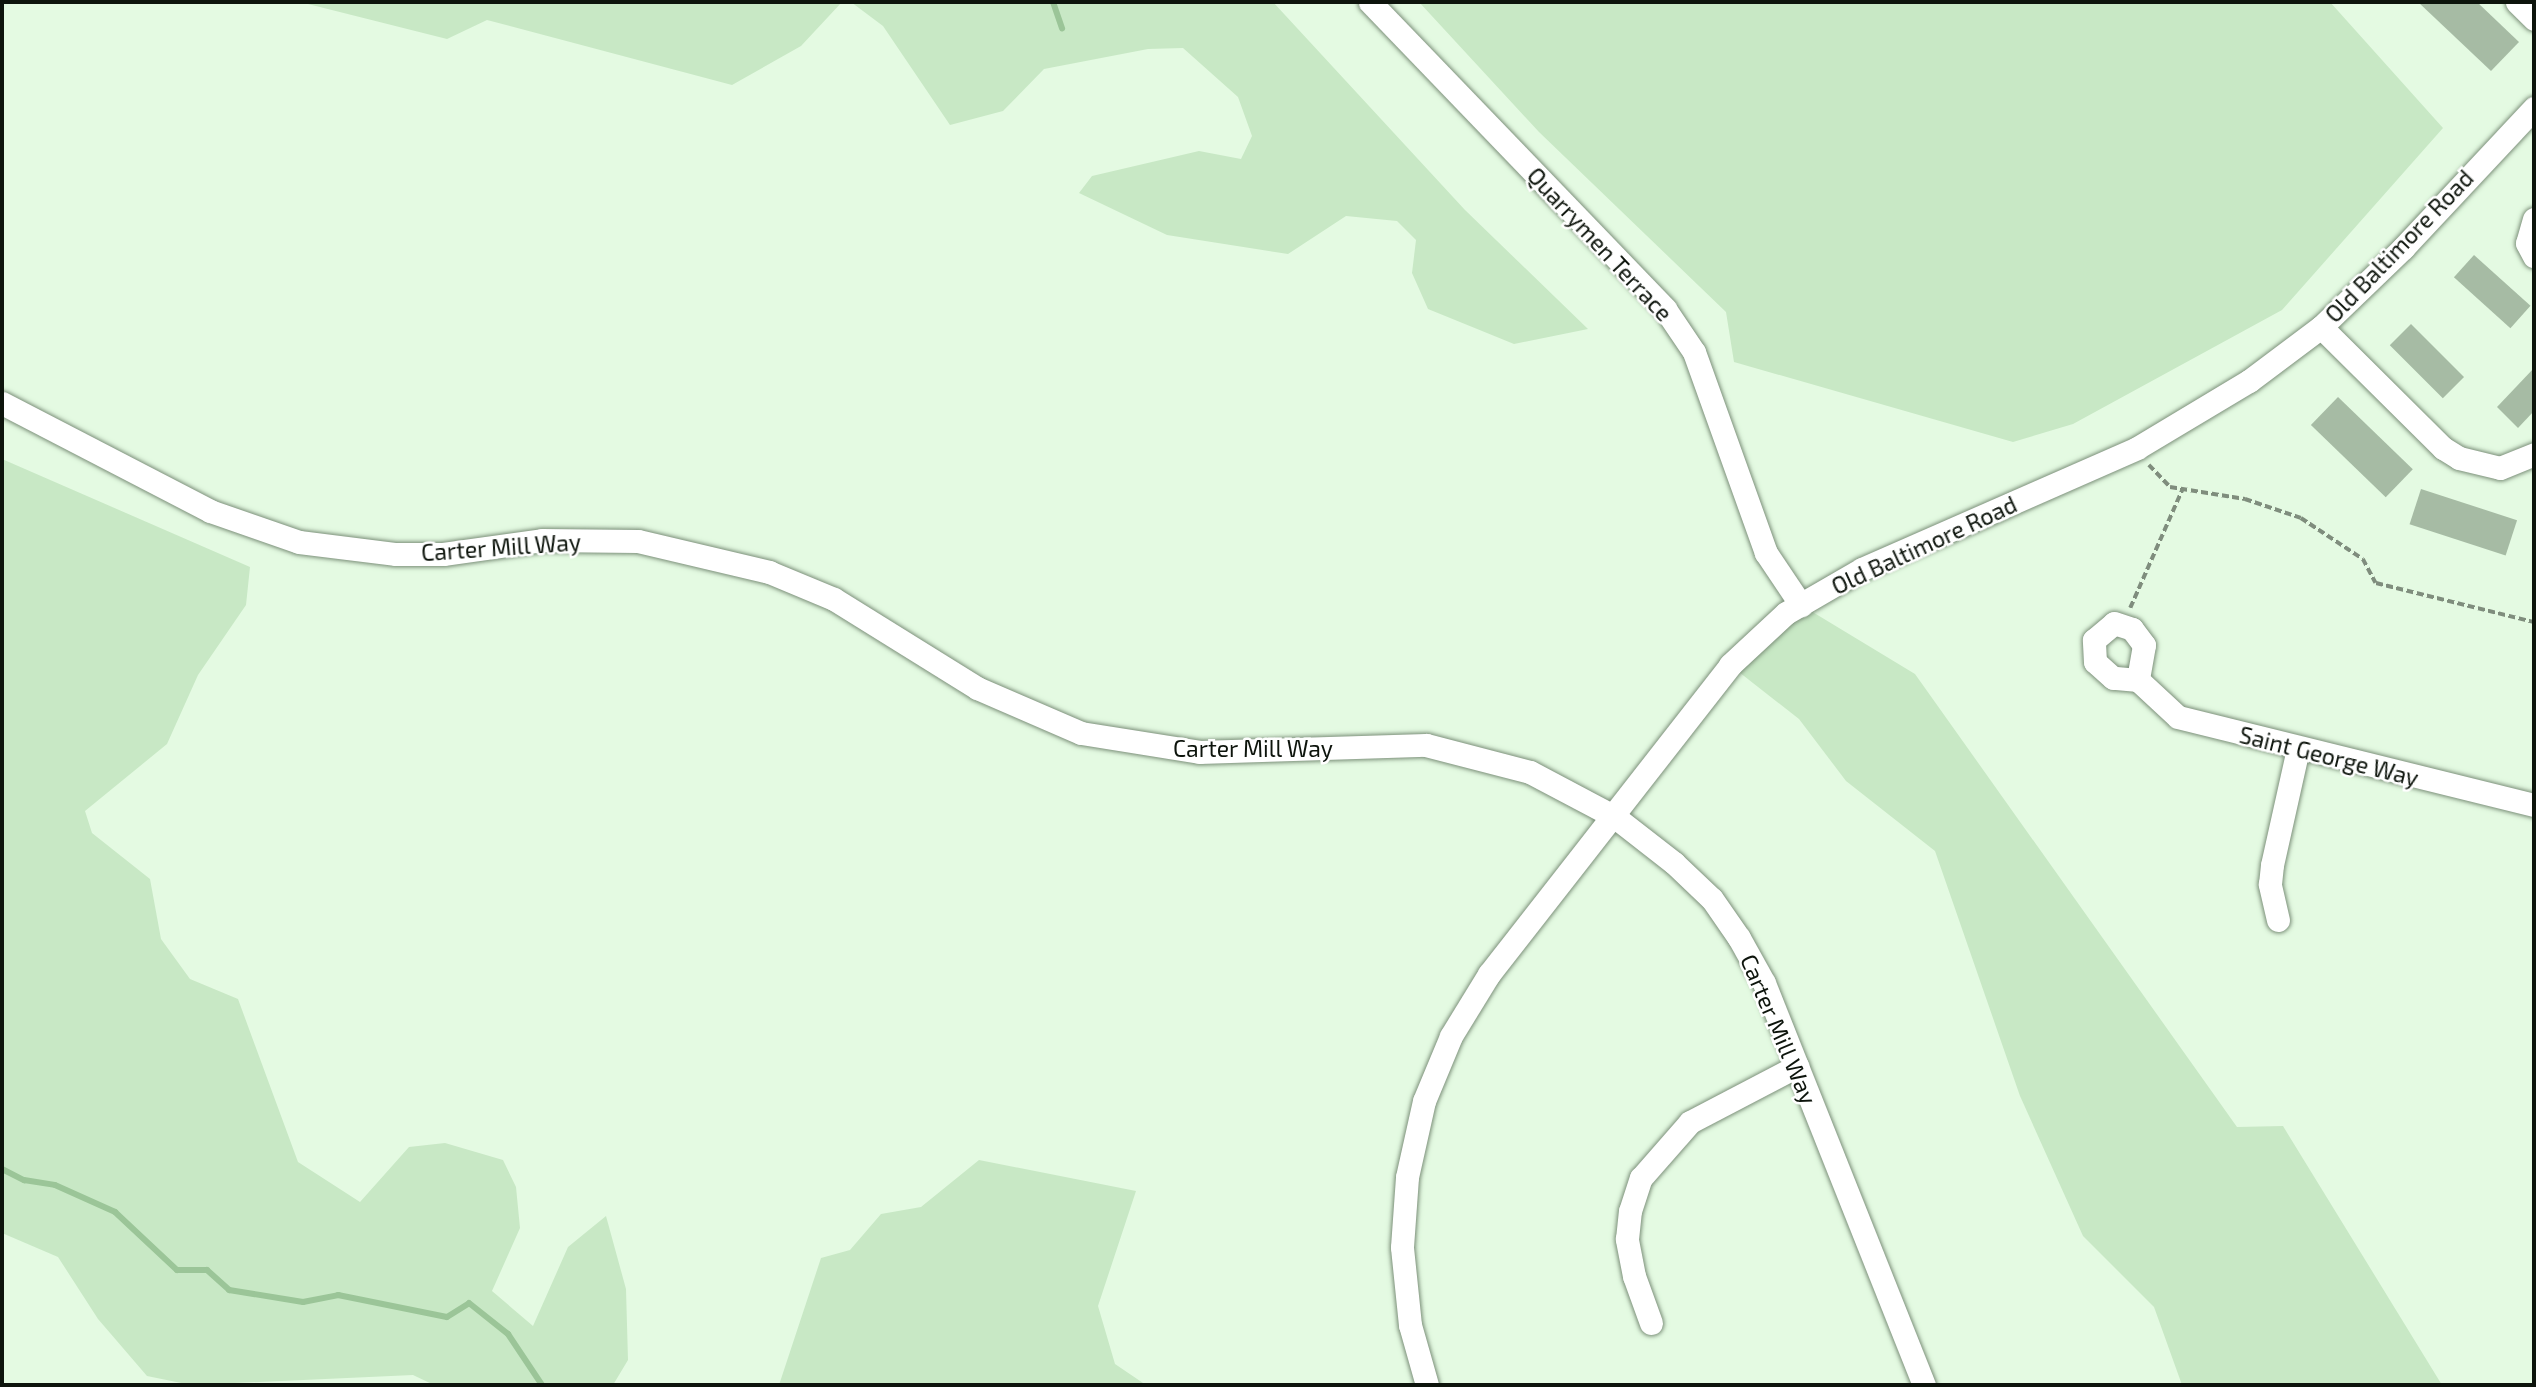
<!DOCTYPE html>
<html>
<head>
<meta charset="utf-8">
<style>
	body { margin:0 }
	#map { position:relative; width:2536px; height:1387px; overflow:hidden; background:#e4fae2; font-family:"Exo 2",sans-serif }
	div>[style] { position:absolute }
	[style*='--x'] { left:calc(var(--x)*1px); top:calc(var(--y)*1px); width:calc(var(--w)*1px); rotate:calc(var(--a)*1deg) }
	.green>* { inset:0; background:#c8e8c5 }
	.stream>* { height:6px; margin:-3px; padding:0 3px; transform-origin:3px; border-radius:3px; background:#9bc598 }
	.building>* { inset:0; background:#a6bba4; transform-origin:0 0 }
	.path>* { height:3.5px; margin-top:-1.75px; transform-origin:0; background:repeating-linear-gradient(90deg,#7f8d7d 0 7px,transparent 0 10.5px) }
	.roads { filter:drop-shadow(0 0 2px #7c907a) drop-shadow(0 0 2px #7c907a) }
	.minor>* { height:23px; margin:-11.5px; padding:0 11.5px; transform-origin:11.5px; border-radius:11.5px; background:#fff }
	span { translate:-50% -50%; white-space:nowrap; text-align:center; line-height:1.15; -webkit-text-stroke:5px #fff; paint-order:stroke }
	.street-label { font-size:23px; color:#0d140c }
	.frame { position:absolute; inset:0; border:4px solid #0d140c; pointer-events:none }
</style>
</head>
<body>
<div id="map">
	<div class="green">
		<div style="clip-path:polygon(300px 2px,842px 2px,801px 46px,732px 85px,487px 20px,447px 39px)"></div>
		<div style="clip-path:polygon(851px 2px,1273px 2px,1465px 210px,1588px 329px,1514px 344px,1428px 309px,1412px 273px,1416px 240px,1397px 221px,1346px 216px,1288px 254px,1167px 235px,1079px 193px,1092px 176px,1199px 151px,1241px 159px,1252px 136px,1238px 97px,1183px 48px,1148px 49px,1044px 69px,1003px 111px,950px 125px,883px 26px)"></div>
		<div style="clip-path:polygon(1419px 2px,2330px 2px,2443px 128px,2282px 310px,2073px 424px,2013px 442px,1734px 362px,1726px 312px,1539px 132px)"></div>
		<div style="clip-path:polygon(2px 459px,250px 567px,246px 605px,198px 675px,167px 744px,85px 811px,92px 833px,150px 879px,161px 939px,190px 979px,238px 999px,298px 1162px,360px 1202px,409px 1147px,445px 1143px,503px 1160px,516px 1187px,520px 1228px,492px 1291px,533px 1326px,568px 1247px,606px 1216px,626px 1289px,628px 1360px,613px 1385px,434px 1385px,413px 1375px,191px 1385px,147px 1376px,98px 1319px,58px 1257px,2px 1233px)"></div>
		<div style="clip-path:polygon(1801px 605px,1915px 674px,2237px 1127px,2283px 1126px,2442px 1385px,2182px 1385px,2154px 1307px,2083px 1236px,2020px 1096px,1935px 851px,1846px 781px,1799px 719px,1730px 665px)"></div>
		<div style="clip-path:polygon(979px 1160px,1136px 1191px,1098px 1306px,1115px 1364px,1146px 1385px,779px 1385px,821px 1258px,850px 1250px,881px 1214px,921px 1207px)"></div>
	</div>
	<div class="stream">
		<div style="--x:1053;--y:2;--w:28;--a:71"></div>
		<div style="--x:2;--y:1169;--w:25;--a:27"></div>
		<div style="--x:24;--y:1180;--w:31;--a:9"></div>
		<div style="--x:55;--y:1185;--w:66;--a:24.2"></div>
		<div style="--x:115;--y:1212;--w:85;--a:43.1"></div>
		<div style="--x:177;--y:1270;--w:30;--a:0"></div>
		<div style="--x:207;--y:1270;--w:30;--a:42"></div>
		<div style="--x:229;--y:1290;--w:75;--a:9.2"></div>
		<div style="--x:303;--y:1302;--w:36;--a:-11"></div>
		<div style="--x:338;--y:1295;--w:111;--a:11.4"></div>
		<div style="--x:447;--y:1317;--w:26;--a:-32"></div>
		<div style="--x:469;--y:1303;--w:50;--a:38.5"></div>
		<div style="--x:508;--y:1334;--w:61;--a:56.3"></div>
	</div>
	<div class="building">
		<div style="clip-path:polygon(2418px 2px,2477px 2px,2519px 42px,2491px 71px)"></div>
		<div style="left:2474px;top:255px;width:76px;height:30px;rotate:42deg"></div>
		<div style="left:2411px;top:324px;width:75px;height:30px;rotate:45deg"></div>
		<div style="clip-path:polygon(2534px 368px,2534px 411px,2518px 428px,2497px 407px)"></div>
		<div style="left:2338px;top:397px;width:104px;height:39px;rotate:44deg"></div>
		<div style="left:2421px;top:489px;width:101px;height:37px;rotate:18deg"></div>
	</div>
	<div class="path">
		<div style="--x:2149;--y:465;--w:30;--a:46"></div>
		<div style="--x:2170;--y:487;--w:76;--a:9.1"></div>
		<div style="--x:2245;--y:499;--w:59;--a:18.7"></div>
		<div style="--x:2301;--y:518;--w:74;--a:33.5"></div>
		<div style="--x:2363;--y:559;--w:27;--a:62"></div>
		<div style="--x:2376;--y:583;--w:163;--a:13.9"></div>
		<div style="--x:2130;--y:608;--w:131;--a:-66.2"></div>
	</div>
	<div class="roads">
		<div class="minor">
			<div style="--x:1370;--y:2;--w:426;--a:46.1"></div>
			<div style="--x:1665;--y:309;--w:52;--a:56"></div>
			<div style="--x:1694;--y:352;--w:214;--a:70.3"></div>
			<div style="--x:1766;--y:553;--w:63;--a:56.1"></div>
			<div style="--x:2517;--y:2;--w:24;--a:45"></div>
			<div style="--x:2534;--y:219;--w:25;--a:106"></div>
			<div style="--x:2527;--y:243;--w:15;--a:62"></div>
			<div style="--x:2321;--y:327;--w:172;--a:44.8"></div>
			<div style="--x:2443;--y:448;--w:19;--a:32"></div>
			<div style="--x:2459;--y:458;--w:42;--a:13.7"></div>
			<div style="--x:2500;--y:468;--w:37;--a:-22"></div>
			<div style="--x:2;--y:403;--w:234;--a:27.4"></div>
			<div style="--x:210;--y:511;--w:94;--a:19.2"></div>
			<div style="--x:299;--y:542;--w:98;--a:7.1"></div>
			<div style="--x:396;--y:554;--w:47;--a:0"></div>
			<div style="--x:443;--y:554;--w:100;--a:-8"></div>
			<div style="--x:542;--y:540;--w:96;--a:0.6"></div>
			<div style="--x:638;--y:541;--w:135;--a:13.3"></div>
			<div style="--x:769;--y:572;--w:70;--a:22.6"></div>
			<div style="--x:834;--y:599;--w:168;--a:31.9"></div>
			<div style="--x:977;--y:688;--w:113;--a:23.4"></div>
			<div style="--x:1081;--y:733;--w:120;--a:9.1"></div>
			<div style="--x:1199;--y:752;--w:227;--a:-1.8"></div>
			<div style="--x:1426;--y:745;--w:107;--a:14.6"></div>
			<div style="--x:1530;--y:772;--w:96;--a:27.9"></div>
			<div style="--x:1615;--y:817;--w:75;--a:37.9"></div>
			<div style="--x:1674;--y:863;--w:52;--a:43.5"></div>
			<div style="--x:1712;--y:899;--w:47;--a:55.3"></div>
			<div style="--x:1739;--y:938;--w:51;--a:60.9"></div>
			<div style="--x:1764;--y:983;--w:433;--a:68.3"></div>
			<div style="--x:2114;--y:623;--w:19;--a:18"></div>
			<div style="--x:2132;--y:629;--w:20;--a:53"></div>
			<div style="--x:2144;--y:645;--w:36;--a:100"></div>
			<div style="--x:2138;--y:680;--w:25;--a:-175"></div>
			<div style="--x:2113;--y:678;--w:24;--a:-138"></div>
			<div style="--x:2095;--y:662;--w:22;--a:-93"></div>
			<div style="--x:2094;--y:640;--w:26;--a:-40"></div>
			<div style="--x:2138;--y:680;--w:54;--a:42.8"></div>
			<div style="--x:2178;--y:717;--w:367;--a:13.9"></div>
			<div style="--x:2278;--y:920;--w:37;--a:-103"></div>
			<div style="--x:2270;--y:884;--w:19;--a:-84"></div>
			<div style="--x:2272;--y:865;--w:119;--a:-77.4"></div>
			<div style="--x:1651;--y:1323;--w:50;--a:-109.9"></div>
			<div style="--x:1634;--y:1276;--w:38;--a:-101"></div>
			<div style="--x:1627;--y:1239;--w:28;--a:-84"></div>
			<div style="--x:1630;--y:1211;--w:35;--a:-72"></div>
			<div style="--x:1641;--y:1178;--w:74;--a:-48.8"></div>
			<div style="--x:1690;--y:1122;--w:121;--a:-27.6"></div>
			<div style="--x:1427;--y:1385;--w:62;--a:-105.8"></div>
			<div style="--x:1410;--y:1325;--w:78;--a:-95.9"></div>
			<div style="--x:1402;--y:1247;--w:70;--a:-85.9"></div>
			<div style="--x:1407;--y:1177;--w:78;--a:-77.4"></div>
			<div style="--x:1424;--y:1101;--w:70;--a:-67.4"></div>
			<div style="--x:1451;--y:1036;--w:73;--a:-58.5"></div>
			<div style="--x:1489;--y:974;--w:392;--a:-52"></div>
			<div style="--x:1730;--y:665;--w:76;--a:-42.9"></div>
			<div style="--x:1786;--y:613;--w:88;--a:-30.1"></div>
			<div style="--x:1862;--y:569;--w:300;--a:-23.7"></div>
			<div style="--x:2137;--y:448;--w:131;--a:-30.9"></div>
			<div style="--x:2249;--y:381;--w:90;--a:-36.9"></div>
			<div style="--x:2321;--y:327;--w:114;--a:-43.9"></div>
			<div style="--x:2403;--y:248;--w:192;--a:-46.9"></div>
		</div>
	</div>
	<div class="street-label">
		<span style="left:1600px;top:244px;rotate:47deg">Quarrymen Terrace</span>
		<span style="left:2399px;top:246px;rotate:-46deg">Old Baltimore Road</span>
		<span style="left:1924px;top:545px;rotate:-25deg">Old Baltimore Road</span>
		<span style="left:501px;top:547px;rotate:-4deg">Carter Mill Way</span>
		<span style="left:1253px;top:748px">Carter Mill Way</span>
		<span style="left:2329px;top:756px;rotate:14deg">Saint George Way</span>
		<span style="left:1779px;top:1029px;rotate:67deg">Carter Mill Way</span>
	</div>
	<div class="frame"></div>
</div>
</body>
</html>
